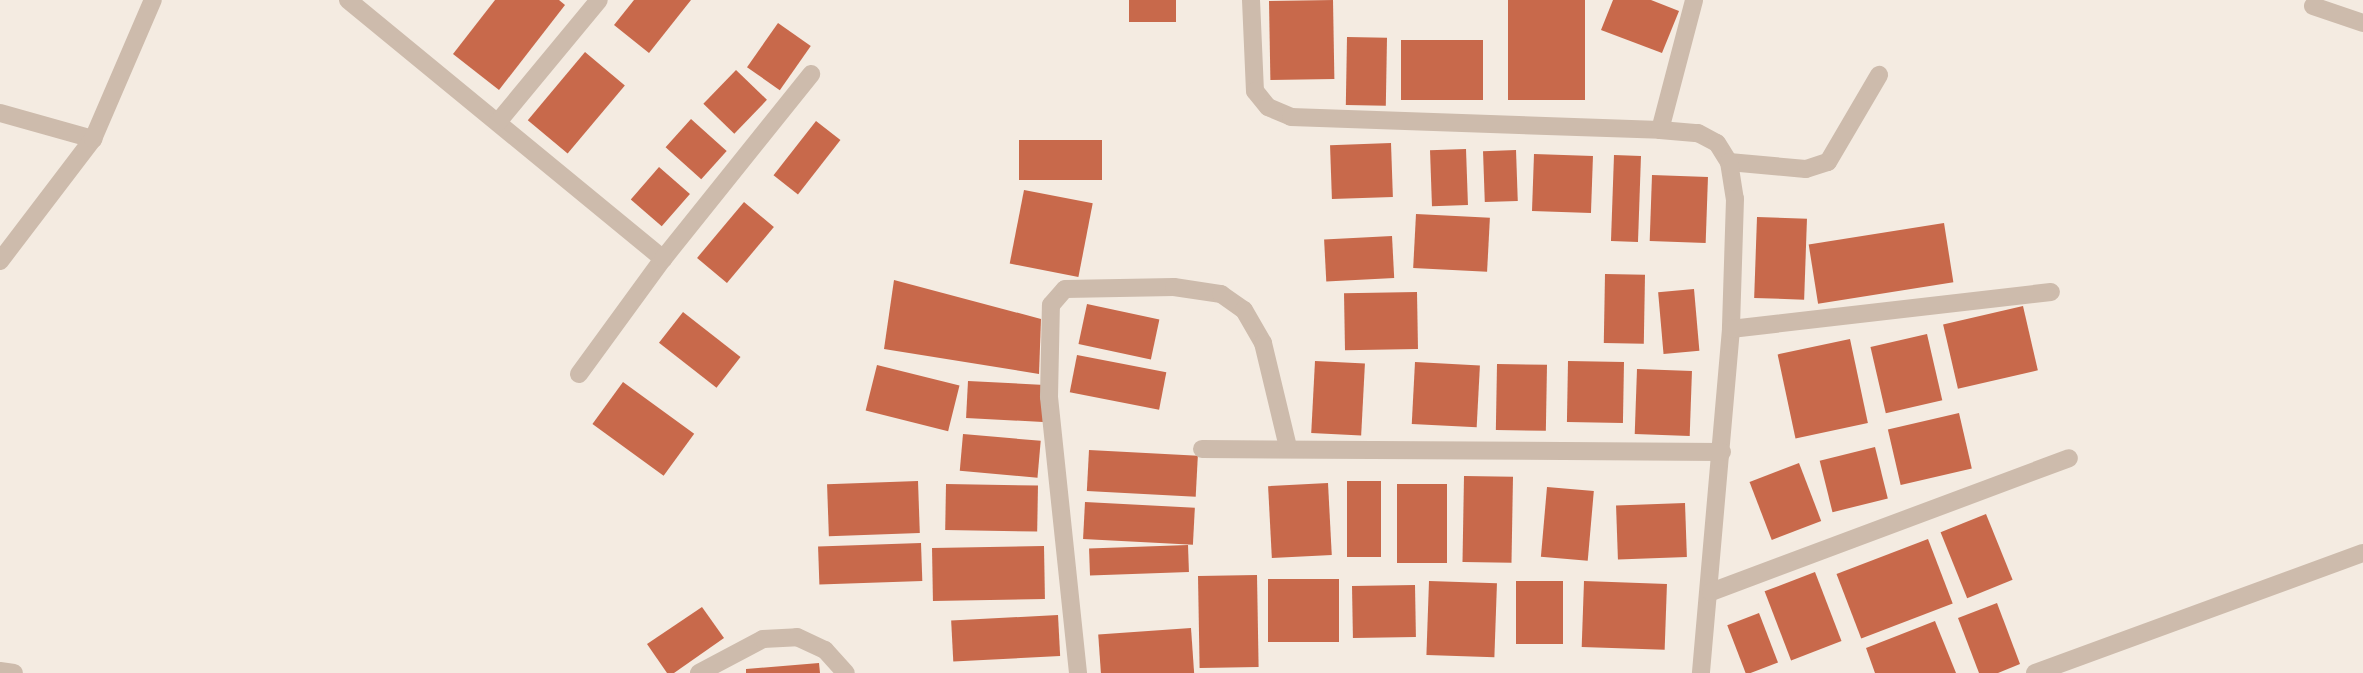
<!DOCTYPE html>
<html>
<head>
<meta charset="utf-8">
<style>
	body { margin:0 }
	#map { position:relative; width:2363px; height:673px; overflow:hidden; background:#f4ebe1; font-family:"Nunito Sans",sans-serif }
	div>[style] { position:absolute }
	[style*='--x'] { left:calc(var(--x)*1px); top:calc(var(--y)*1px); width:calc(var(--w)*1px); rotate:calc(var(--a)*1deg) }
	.building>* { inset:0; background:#c8694b; transform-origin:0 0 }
	.service>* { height:18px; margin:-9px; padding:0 9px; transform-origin:9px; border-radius:9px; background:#cdbbac }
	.minor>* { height:18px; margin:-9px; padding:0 9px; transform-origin:9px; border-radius:9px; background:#cdbbac }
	span { translate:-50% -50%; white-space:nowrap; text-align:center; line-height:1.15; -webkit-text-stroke:6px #fbf5ee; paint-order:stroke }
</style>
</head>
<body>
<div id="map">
	<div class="building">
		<div style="clip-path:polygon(495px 0,559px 0,565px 5px,499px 90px,453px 54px)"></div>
		<div style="clip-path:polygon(634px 0,691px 0,649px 53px,614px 25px)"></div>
		<div style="left:1129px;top:0;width:47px;height:22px"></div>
		<div style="left:1333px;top:0;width:79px;height:64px;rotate:89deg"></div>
		<div style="left:1508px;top:0;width:77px;height:100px"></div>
		<div style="clip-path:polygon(1613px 0,1651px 0,1679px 11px,1662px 53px,1601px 30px)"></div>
		<div style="left:778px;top:23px;width:40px;height:54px;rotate:35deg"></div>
		<div style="left:1347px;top:37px;width:40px;height:68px;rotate:1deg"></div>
		<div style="left:1401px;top:40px;width:82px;height:60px"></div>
		<div style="left:585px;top:52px;width:52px;height:89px;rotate:40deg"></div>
		<div style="left:736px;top:70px;width:43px;height:47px;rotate:44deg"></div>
		<div style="left:691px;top:119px;width:48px;height:38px;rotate:42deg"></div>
		<div style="left:816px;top:121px;width:31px;height:69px;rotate:38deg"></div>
		<div style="left:1019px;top:140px;width:83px;height:40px"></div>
		<div style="left:1391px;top:143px;width:54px;height:61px;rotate:88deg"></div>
		<div style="left:1466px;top:149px;width:56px;height:36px;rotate:88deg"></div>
		<div style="left:1516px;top:150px;width:51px;height:33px;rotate:88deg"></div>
		<div style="left:1534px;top:154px;width:59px;height:57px;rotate:2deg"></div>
		<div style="left:1614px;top:155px;width:27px;height:86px;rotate:2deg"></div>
		<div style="left:659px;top:167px;width:41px;height:43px;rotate:41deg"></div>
		<div style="left:1652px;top:175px;width:56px;height:66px;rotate:2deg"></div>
		<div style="left:1024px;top:190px;width:70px;height:75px;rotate:11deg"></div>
		<div style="left:744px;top:202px;width:39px;height:73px;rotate:40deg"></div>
		<div style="left:1416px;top:214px;width:74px;height:54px;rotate:3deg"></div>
		<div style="left:1757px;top:217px;width:50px;height:81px;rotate:2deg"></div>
		<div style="left:1944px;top:223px;width:60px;height:137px;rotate:81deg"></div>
		<div style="left:1392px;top:236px;width:42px;height:68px;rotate:87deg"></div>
		<div style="left:1605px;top:274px;width:40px;height:69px;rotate:1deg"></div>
		<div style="clip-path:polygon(894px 280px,1041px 319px,1039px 374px,884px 349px)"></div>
		<div style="left:1694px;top:289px;width:62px;height:36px;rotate:85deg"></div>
		<div style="left:1417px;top:292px;width:57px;height:73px;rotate:89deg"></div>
		<div style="left:1087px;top:304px;width:74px;height:41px;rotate:12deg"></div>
		<div style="left:2023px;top:306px;width:66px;height:82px;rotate:77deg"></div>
		<div style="left:683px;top:312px;width:73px;height:39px;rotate:38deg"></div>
		<div style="left:1927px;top:334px;width:68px;height:58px;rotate:77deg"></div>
		<div style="left:1850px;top:339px;width:86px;height:74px;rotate:78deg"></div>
		<div style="left:1077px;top:355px;width:91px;height:38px;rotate:11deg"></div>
		<div style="left:1315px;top:361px;width:50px;height:72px;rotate:3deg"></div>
		<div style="left:1568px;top:361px;width:56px;height:61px;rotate:1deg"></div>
		<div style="left:1415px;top:362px;width:65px;height:62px;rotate:3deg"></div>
		<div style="left:1497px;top:364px;width:50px;height:66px;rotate:1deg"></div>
		<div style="left:877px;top:365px;width:85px;height:47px;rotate:14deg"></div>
		<div style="left:1637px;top:369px;width:55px;height:65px;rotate:2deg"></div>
		<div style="left:968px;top:381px;width:77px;height:37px;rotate:3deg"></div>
		<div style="left:623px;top:382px;width:88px;height:52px;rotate:36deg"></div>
		<div style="left:1959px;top:413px;width:57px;height:73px;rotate:77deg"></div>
		<div style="left:963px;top:434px;width:78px;height:37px;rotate:5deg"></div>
		<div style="left:1875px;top:447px;width:53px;height:57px;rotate:76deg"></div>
		<div style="left:1089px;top:450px;width:109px;height:41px;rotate:3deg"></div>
		<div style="left:1799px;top:463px;width:62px;height:53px;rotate:69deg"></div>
		<div style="left:1464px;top:476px;width:49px;height:86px;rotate:1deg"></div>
		<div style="left:918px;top:481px;width:52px;height:91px;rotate:88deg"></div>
		<div style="left:1347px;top:481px;width:34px;height:76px"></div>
		<div style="left:1328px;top:483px;width:72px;height:60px;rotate:87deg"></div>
		<div style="left:946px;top:484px;width:92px;height:46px;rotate:1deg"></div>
		<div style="left:1397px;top:484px;width:50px;height:79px"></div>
		<div style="left:1547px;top:487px;width:47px;height:70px;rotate:5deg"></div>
		<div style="left:1085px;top:502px;width:110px;height:37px;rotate:3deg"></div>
		<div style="left:1685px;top:503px;width:54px;height:69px;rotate:88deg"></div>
		<div style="left:1986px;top:514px;width:71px;height:49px;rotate:68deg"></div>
		<div style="left:1928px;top:539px;width:69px;height:98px;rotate:69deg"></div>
		<div style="left:921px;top:543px;width:38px;height:103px;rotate:88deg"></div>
		<div style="left:1188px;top:545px;width:27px;height:99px;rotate:88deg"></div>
		<div style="left:1044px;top:546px;width:53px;height:112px;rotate:89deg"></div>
		<div style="left:1815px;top:572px;width:74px;height:54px;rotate:69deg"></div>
		<div style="left:1257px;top:575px;width:92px;height:59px;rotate:89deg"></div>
		<div style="left:1339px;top:579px;width:63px;height:71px;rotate:90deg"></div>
		<div style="left:1429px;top:581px;width:68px;height:74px;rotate:2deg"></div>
		<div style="left:1516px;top:581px;width:47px;height:63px"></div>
		<div style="left:1584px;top:581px;width:83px;height:66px;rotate:2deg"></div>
		<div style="left:1415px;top:585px;width:52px;height:63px;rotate:89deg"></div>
		<div style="clip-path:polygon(1997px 603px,2020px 664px,1998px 673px,1979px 673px,1958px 618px)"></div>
		<div style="clip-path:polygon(702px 607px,724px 638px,674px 673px,667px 673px,647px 644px)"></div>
		<div style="left:1759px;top:613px;width:53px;height:34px;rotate:69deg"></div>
		<div style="left:1058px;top:615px;width:41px;height:107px;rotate:87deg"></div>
		<div style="clip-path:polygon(1935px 621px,1956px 673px,1875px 673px,1866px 648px)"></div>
		<div style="left:1191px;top:628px;width:45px;height:93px;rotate:86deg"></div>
		<div style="clip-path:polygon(819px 663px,820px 673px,746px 673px,746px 669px)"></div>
	</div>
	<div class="service">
		<div style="--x:1729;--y:162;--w:77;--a:5.2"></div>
		<div style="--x:1806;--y:169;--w:23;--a:-18"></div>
		<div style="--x:1828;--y:162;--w:101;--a:-59.6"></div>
	</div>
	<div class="minor">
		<div style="--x:348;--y:0;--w:408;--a:39.4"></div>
		<div style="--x:1251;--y:0;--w:91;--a:87.5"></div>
		<div style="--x:1255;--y:91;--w:21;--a:51"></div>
		<div style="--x:1268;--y:107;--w:25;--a:23"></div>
		<div style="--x:1291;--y:117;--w:369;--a:2"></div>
		<div style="--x:1660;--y:130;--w:38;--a:5"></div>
		<div style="--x:1698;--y:133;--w:21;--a:28"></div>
		<div style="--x:1717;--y:143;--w:22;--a:58"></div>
		<div style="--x:1729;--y:162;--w:37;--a:81"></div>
		<div style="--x:1735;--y:199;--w:130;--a:91.8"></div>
		<div style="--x:1731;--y:329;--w:345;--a:95"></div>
		<div style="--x:2313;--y:6;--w:53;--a:18.8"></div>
		<div style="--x:0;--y:113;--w:97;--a:15.6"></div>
		<div style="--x:498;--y:122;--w:158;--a:-50.4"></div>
		<div style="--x:1660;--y:130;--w:134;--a:-75.3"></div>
		<div style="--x:0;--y:261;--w:153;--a:-52.7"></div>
		<div style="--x:93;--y:139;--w:151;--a:-66.7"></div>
		<div style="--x:1731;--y:329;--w:322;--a:-6.6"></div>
		<div style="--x:579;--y:374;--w:142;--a:-53.9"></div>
		<div style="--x:663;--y:259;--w:237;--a:-51.3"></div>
		<div style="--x:1202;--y:449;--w:520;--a:0.33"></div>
		<div style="--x:1711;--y:592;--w:382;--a:-20.5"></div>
		<div style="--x:0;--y:671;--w:14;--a:8"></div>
		<div style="--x:699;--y:673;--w:72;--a:-28"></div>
		<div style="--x:763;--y:639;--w:34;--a:-3"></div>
		<div style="--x:797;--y:637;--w:31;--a:25"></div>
		<div style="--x:825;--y:650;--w:31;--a:48"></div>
		<div style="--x:1078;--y:673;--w:278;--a:-96"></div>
		<div style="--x:1049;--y:397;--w:92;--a:-88.8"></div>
		<div style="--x:1051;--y:305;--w:21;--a:-49"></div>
		<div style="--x:1065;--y:289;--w:109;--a:-1.1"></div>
		<div style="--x:1174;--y:287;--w:48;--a:8.5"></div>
		<div style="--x:1221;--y:294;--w:28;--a:35"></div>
		<div style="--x:1244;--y:310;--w:38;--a:60"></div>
		<div style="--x:1263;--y:343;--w:107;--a:76.5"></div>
		<div style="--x:2035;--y:673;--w:349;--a:-20.1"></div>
	</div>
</div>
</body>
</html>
